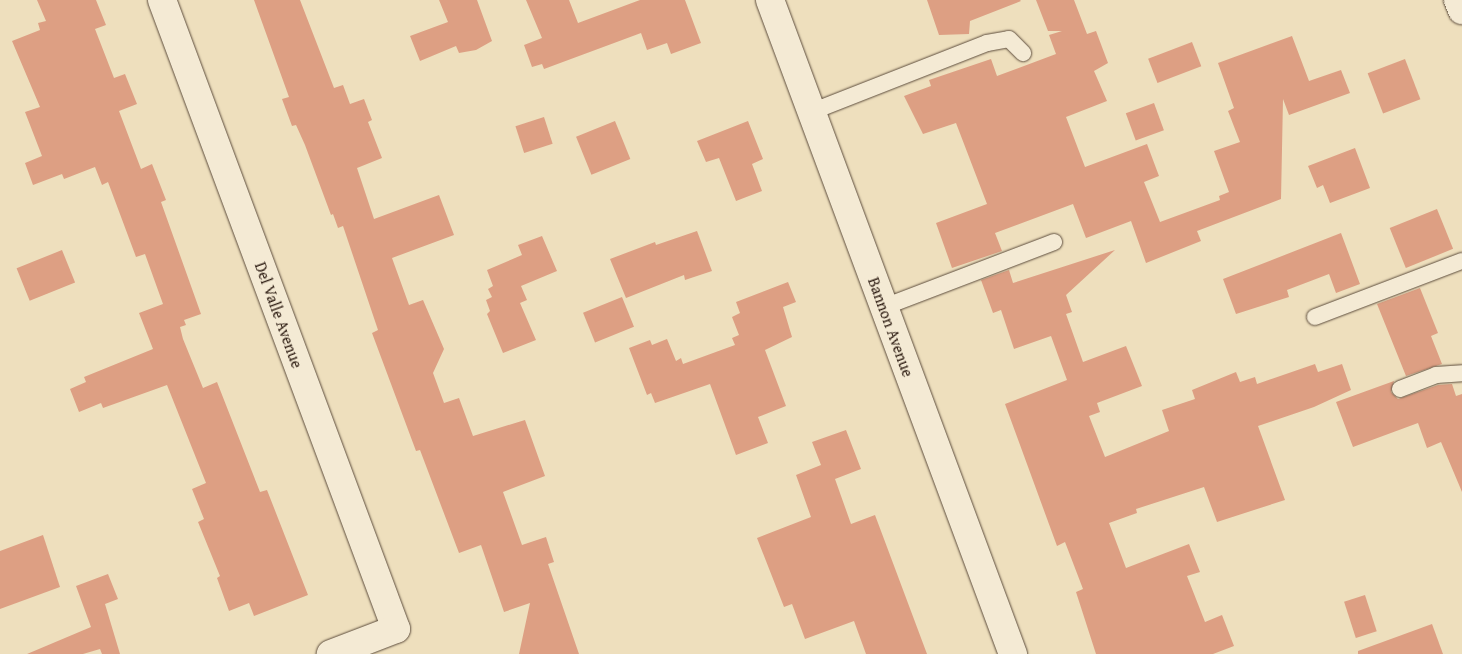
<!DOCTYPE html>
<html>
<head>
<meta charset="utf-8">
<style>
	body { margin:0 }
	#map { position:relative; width:1462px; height:654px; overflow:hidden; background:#eedfbd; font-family:"Gentium Book Plus",serif }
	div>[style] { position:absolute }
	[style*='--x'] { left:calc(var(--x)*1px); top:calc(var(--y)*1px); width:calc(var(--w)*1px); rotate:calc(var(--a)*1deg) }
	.building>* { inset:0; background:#dd9f83; transform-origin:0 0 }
	.roads { filter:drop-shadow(0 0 1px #5d4d3d) drop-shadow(0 0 1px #5d4d3d) }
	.service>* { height:16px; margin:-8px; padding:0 8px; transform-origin:8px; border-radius:8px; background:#f4ead4 }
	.minor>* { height:28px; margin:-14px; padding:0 14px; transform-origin:14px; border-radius:14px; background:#f4ead4 }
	span { translate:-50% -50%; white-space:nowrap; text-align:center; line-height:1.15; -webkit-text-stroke:4.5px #f4ead4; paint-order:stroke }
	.street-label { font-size:16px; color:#2d1c12 }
</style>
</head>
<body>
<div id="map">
	<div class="building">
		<div style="clip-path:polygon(37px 0,96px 0,106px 25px,95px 29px,114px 78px,125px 74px,137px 104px,119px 111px,141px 169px,152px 164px,166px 200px,161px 202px,201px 314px,184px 320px,186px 325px,180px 327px,183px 339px,203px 388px,217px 382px,260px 492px,267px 490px,308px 595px,254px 616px,249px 603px,229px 611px,217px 578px,220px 576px,198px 522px,204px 519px,192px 489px,206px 483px,167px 385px,103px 408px,101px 403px,79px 412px,70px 389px,86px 382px,84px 377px,153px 349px,139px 313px,163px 304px,145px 254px,136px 257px,108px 182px,102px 185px,95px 167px,64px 179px,62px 174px,33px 185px,25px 163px,42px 156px,25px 112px,40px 107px,12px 41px,40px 30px,38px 23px,46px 21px)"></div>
		<div style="clip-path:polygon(254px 0,300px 0,334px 88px,343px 85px,350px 104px,364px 99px,372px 120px,368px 122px,382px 158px,357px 168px,374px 219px,439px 195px,454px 235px,392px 258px,409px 305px,423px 300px,444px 349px,433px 373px,444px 403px,459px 398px,473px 436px,525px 420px,545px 476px,503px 492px,522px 545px,546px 537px,554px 562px,548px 564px,579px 654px,519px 654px,530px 603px,504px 612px,481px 545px,459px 553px,420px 450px,416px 451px,372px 333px,378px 330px,343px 226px,338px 228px,333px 214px,331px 215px,305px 145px,296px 125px,292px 126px,282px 99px,289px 97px)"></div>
		<div style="clip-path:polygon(439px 0,477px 0,492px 41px,476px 50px,459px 53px,456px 46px,420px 61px,410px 36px,448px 22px)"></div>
		<div style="clip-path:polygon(526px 0,569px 0,578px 23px,640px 0,685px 0,701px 43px,671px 54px,667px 43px,647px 50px,641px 33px,544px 69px,542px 64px,532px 67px,524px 45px,542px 38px)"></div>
		<div style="clip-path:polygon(927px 0,1020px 0,1021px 1px,970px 21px,969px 34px,939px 35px)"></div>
		<div style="clip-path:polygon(1036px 0,1074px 0,1087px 34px,1096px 31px,1108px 63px,1094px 71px,1107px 101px,1066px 117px,1085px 167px,1147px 144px,1159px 176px,1144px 182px,1160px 222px,1220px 200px,1219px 196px,1229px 192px,1214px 151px,1240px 142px,1228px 111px,1234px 108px,1218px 63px,1292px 36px,1309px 81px,1341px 70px,1350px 93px,1289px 115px,1283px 99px,1281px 199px,1197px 231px,1201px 241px,1146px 263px,1131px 221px,1086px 238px,1073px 204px,995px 233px,1002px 251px,952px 268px,936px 223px,987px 204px,956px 123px,923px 134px,904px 96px,931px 86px,929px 80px,991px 59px,997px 76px,1056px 54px,1049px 35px,1062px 31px,1048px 31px)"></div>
		<div style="left:1192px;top:42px;width:26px;height:47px;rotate:69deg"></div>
		<div style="left:1405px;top:59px;width:43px;height:40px;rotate:69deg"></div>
		<div style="left:1154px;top:103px;width:29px;height:30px;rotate:70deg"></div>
		<div style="left:544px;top:117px;width:28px;height:30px;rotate:72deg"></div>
		<div style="left:615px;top:121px;width:41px;height:42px;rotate:68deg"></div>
		<div style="clip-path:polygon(748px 121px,763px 159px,752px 164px,762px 191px,736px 201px,719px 158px,706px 162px,697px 141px)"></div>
		<div style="clip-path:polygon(1355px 148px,1370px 188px,1330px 203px,1323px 185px,1317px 188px,1308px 166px)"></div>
		<div style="left:1437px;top:209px;width:43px;height:51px;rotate:68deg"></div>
		<div style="clip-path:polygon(697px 231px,712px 271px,685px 280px,684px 275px,626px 298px,610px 259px,655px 242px,656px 245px)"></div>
		<div style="clip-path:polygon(1341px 233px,1360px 284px,1336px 293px,1329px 274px,1287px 290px,1289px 297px,1236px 314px,1223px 279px)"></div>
		<div style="clip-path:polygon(542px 236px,557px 271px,521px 286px,527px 300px,520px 303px,536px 340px,503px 353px,487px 314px,490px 311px,486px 300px,492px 297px,488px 289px,493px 286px,487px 270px,522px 255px,518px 245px)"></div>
		<div style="left:62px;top:250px;width:35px;height:49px;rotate:68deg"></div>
		<div style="clip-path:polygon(1115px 250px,1066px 295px,1072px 312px,1066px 314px,1083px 362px,1126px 346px,1142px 386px,1097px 403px,1100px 412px,1089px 416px,1105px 457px,1169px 431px,1162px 410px,1195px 399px,1192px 390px,1236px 372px,1240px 382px,1255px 377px,1257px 384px,1315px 364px,1318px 372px,1342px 364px,1351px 390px,1314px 407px,1258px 426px,1285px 500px,1217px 522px,1204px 487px,1136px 509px,1137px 513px,1109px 523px,1126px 568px,1189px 544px,1200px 572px,1187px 576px,1205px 622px,1222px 615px,1234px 646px,1213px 654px,1096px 654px,1076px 592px,1083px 589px,1065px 542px,1057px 546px,1005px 404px,1067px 380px,1051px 336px,1014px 349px,1001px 310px,993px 313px,981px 280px,1009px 270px,1013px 283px)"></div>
		<div style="clip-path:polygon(788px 282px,796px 302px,783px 307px,792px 337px,765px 350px,786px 406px,758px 417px,768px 443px,736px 455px,710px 384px,655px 403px,651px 393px,647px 395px,629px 348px,650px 340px,652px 345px,667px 339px,676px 361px,681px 358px,683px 364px,735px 345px,732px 338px,739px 335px,732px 317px,740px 313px,736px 302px)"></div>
		<div style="clip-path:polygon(1420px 288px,1438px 333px,1431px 336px,1442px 364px,1406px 376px,1377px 304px)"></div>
		<div style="left:622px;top:297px;width:32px;height:42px;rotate:68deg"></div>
		<div style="clip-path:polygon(1394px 381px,1391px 392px,1398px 399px,1438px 385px,1452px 384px,1456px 396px,1462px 394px,1462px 492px,1441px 442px,1427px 448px,1418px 423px,1353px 447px,1336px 402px)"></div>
		<div style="clip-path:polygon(846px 430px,861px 469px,835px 479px,851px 524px,875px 515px,927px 654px,866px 654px,854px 621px,805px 639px,792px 604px,784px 607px,757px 538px,811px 517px,796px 475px,821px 465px,812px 442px)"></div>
		<div style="clip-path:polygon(43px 535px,60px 587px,0 609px,0 551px)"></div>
		<div style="clip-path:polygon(108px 574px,118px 599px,105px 604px,120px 654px,102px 654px,100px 649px,83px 654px,27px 654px,91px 627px,76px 586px)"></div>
		<div style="left:1365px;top:595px;width:38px;height:22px;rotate:72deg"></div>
		<div style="clip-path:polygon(1432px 624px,1443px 654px,1358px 654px,1358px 651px)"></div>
	</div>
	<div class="roads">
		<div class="service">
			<div style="--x:811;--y:112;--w:189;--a:-21.4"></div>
			<div style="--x:987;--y:43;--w:22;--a:-10"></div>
			<div style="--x:1009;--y:39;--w:20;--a:45"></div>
			<div style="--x:884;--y:307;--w:182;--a:-20.9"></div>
			<div style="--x:1315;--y:317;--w:157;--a:-20.9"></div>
			<div style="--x:1400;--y:389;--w:39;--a:-21"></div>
			<div style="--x:1436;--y:375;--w:26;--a:-4"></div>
		</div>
		<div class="minor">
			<div style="--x:162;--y:0;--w:671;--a:69.59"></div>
			<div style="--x:396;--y:629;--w:70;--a:159"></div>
			<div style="--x:770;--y:0;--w:698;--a:69.62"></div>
			<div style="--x:1458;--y:0;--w:11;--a:68"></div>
		</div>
	</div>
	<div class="street-label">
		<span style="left:279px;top:315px;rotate:70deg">Del Valle Avenue</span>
		<span style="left:891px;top:327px;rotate:70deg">Bannon Avenue</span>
	</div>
</div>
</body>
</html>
